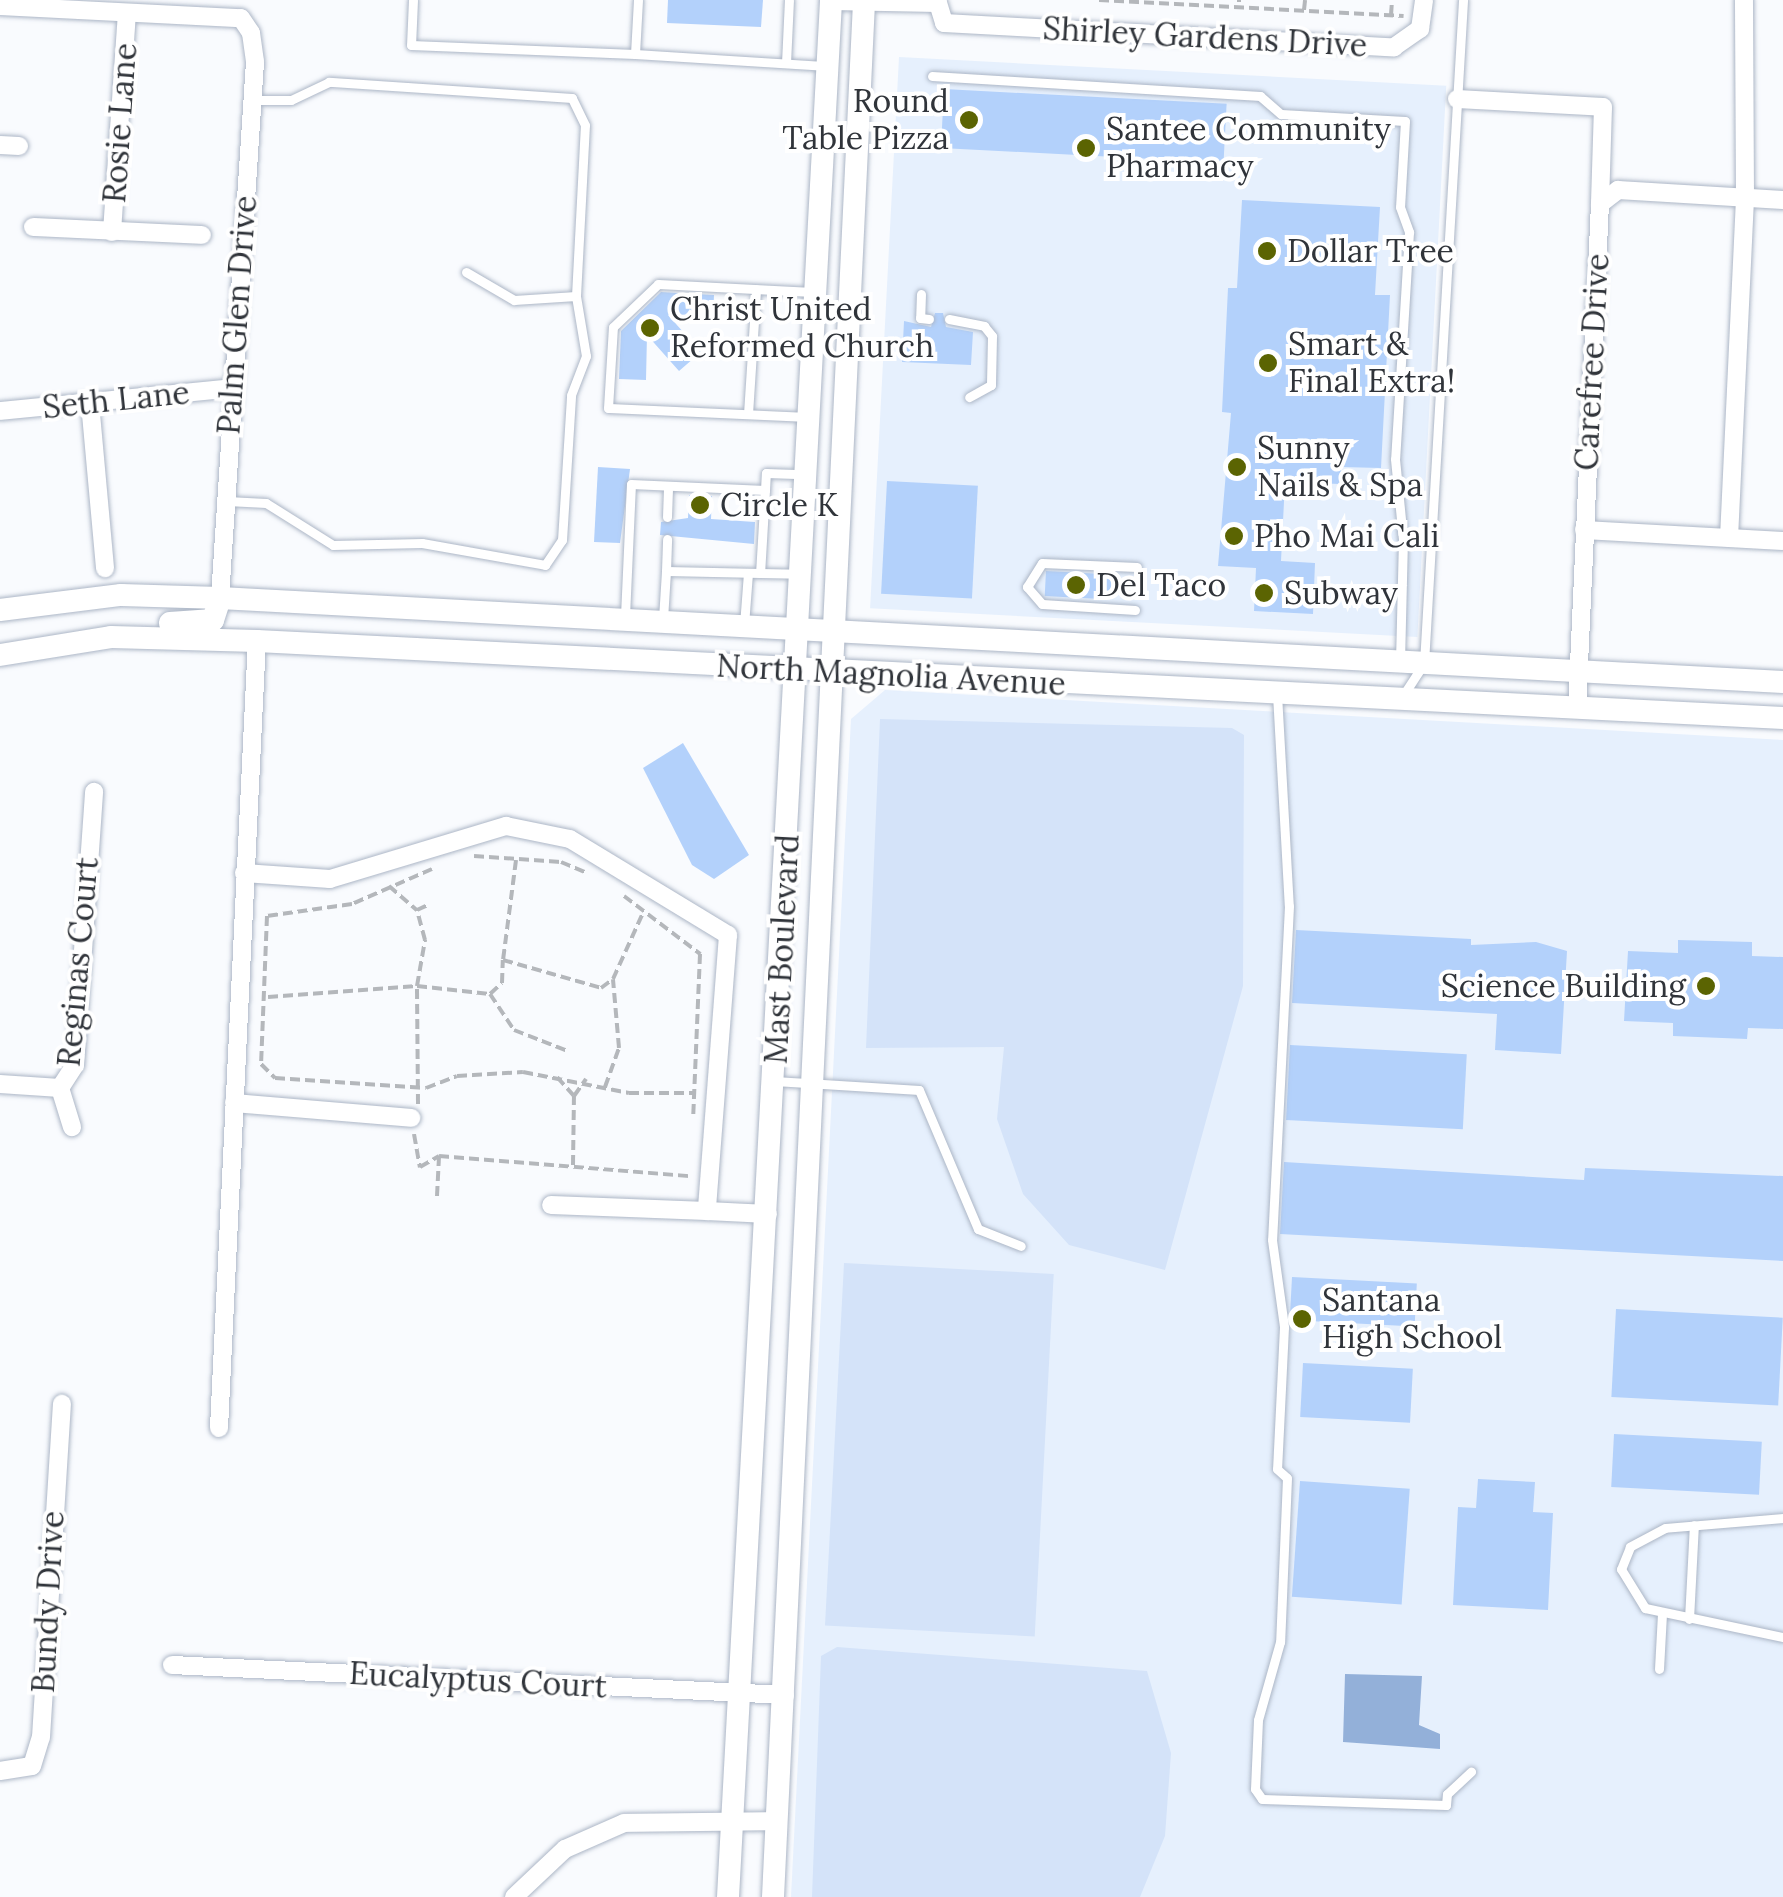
<!DOCTYPE html>
<html>
<head>
<meta charset="utf-8">
<style>
	body { margin:0 }
	#map { position:relative; width:1783px; height:1897px; overflow:hidden; background:#f9fbfe; font-family:Lora,serif }
	div>[style] { position:absolute }
	[style*='--x'] { left:calc(var(--x)*1px); top:calc(var(--y)*1px); width:calc(var(--w)*1px); rotate:calc(var(--a)*1deg) }
	.built>* { inset:0; background:#e6f0fd; transform-origin:0 0 }
	.green>* { inset:0; background:#d4e3f9; transform-origin:0 0 }
	.water>* { inset:0; background:#93b0d9 }
	.building>* { inset:0; background:#b3d1fb; transform-origin:0 0 }
	.path>* { height:4px; margin-top:-2px; transform-origin:0; background:repeating-linear-gradient(90deg,#b4b7bb 0 10px,transparent 0 15px) }
	.roads { filter:drop-shadow(0 0 2px #acb6c6) drop-shadow(0 0 2px #acb6c6) }
	.lane>* { height:9px; margin:-4.5px; padding:0 4.5px; transform-origin:4.5px; border-radius:4.5px; background:#fff }
	.street>* { height:18px; margin:-9px; padding:0 9px; transform-origin:9px; border-radius:9px; background:#fff }
	.secondary>* { height:22px; margin:-11px; padding:0 11px; transform-origin:11px; border-radius:11px; background:#fff }
	.dots>* { width:28px; height:28px; translate:-50% -50%; box-sizing:border-box; border:5px solid #fff; border-radius:50% }
	span { translate:-50% -50%; white-space:nowrap; text-align:center; line-height:1.15; -webkit-text-stroke:8px #fff; paint-order:stroke }
	.street-label { font-size:32px; color:#30343a }
	.poi-label { font-size:32px; color:#30343a }
	.right { translate:-100% -50%; text-align:right }
	.left { translate:0 -50%; text-align:left }
</style>
</head>
<body>
<div id="map">
	<div class="built">
		<div style="left:899px;top:57px;width:548px;height:552px;rotate:3deg"></div>
		<div style="clip-path:polygon(885px 690px,1783px 740px,1783px 1897px,791px 1897px,851px 719px)"></div>
	</div>
	<div class="green">
		<div style="clip-path:polygon(880px 719px,1232px 728px,1244px 735px,1243px 986px,1165px 1270px,1069px 1245px,1023px 1194px,997px 1119px,1004px 1047px,866px 1048px)"></div>
		<div style="left:844px;top:1263px;width:210px;height:363px;rotate:3deg"></div>
		<div style="clip-path:polygon(837px 1647px,1147px 1671px,1171px 1753px,1165px 1836px,1140px 1897px,812px 1897px,821px 1656px)"></div>
	</div>
	<div class="water">
		<div style="clip-path:polygon(1345px 1674px,1422px 1676px,1419px 1725px,1440px 1734px,1440px 1749px,1343px 1742px)"></div>
	</div>
	<div class="building">
		<div style="clip-path:polygon(668px 0,763px 0,761px 27px,667px 23px)"></div>
		<div style="left:944px;top:89px;width:283px;height:59px;rotate:3deg"></div>
		<div style="clip-path:polygon(1242px 200px,1380px 207px,1375px 295px,1390px 295px,1381px 468px,1341px 467px,1340px 484px,1285px 482px,1281px 561px,1315px 563px,1313px 614px,1254px 611px,1256px 568px,1218px 566px,1231px 413px,1222px 412px,1228px 288px,1237px 288px)"></div>
		<div style="clip-path:polygon(661px 292px,714px 295px,713px 318px,668px 315px,701px 352px,679px 371px,647px 335px,646px 380px,619px 379px,621px 331px)"></div>
		<div style="clip-path:polygon(935px 313px,943px 313px,946px 327px,973px 332px,971px 365px,902px 362px,904px 321px,931px 327px)"></div>
		<div style="clip-path:polygon(598px 467px,630px 469px,620px 543px,594px 542px)"></div>
		<div style="left:887px;top:481px;width:91px;height:113px;rotate:3deg"></div>
		<div style="clip-path:polygon(689px 495px,712px 496px,711px 519px,755px 522px,754px 544px,660px 535px,661px 522px,688px 518px)"></div>
		<div style="left:1046px;top:571px;width:66px;height:25px;rotate:3deg"></div>
		<div style="clip-path:polygon(683px 743px,749px 855px,714px 879px,692px 865px,643px 768px)"></div>
		<div style="clip-path:polygon(1296px 930px,1471px 939px,1471px 945px,1536px 942px,1567px 951px,1561px 1054px,1495px 1050px,1497px 1014px,1292px 1003px)"></div>
		<div style="clip-path:polygon(1678px 940px,1752px 942px,1752px 956px,1783px 957px,1783px 1029px,1748px 1028px,1747px 1039px,1673px 1036px,1673px 1023px,1624px 1021px,1628px 951px,1678px 953px)"></div>
		<div style="left:1290px;top:1045px;width:177px;height:75px;rotate:3deg"></div>
		<div style="clip-path:polygon(1284px 1162px,1584px 1180px,1585px 1168px,1783px 1176px,1783px 1261px,1280px 1234px)"></div>
		<div style="left:1292px;top:1277px;width:125px;height:43px;rotate:3deg"></div>
		<div style="left:1616px;top:1309px;width:167px;height:88px;rotate:3deg"></div>
		<div style="left:1303px;top:1363px;width:110px;height:54px;rotate:3deg"></div>
		<div style="left:1614px;top:1434px;width:148px;height:53px;rotate:3deg"></div>
		<div style="clip-path:polygon(1478px 1479px,1535px 1482px,1533px 1512px,1553px 1513px,1548px 1610px,1453px 1605px,1458px 1507px,1476px 1508px)"></div>
		<div style="left:1300px;top:1481px;width:110px;height:116px;rotate:4deg"></div>
	</div>
	<div class="path">
		<div style="--x:1099;--y:0;--w:305;--a:3"></div>
		<div style="--x:1237;--y:0;--w:4;--a:0"></div>
		<div style="--x:1304;--y:10;--w:10;--a:-84"></div>
		<div style="--x:1391;--y:15;--w:15;--a:-86"></div>
		<div style="--x:474;--y:856;--w:87;--a:3.9"></div>
		<div style="--x:561;--y:862;--w:28;--a:23"></div>
		<div style="--x:516;--y:860;--w:101;--a:97.4"></div>
		<div style="--x:503;--y:960;--w:102;--a:15.9"></div>
		<div style="--x:601;--y:988;--w:15;--a:-37"></div>
		<div style="--x:432;--y:869;--w:87;--a:156.4"></div>
		<div style="--x:352;--y:904;--w:86;--a:172"></div>
		<div style="--x:267;--y:916;--w:148;--a:92.3"></div>
		<div style="--x:261;--y:1064;--w:20;--a:45"></div>
		<div style="--x:275;--y:1078;--w:151;--a:3.8"></div>
		<div style="--x:426;--y:1088;--w:33;--a:-21"></div>
		<div style="--x:457;--y:1076;--w:66;--a:-3.5"></div>
		<div style="--x:523;--y:1072;--w:108;--a:11.2"></div>
		<div style="--x:629;--y:1093;--w:66;--a:0"></div>
		<div style="--x:389;--y:886;--w:37;--a:41"></div>
		<div style="--x:624;--y:896;--w:96;--a:37.3"></div>
		<div style="--x:700;--y:954;--w:164;--a:92.4"></div>
		<div style="--x:490;--y:994;--w:43;--a:56.3"></div>
		<div style="--x:514;--y:1030;--w:58;--a:21.3"></div>
		<div style="--x:268;--y:997;--w:149;--a:-4.2"></div>
		<div style="--x:417;--y:986;--w:73;--a:6.3"></div>
		<div style="--x:490;--y:994;--w:16;--a:-43"></div>
		<div style="--x:502;--y:983;--w:23;--a:-88"></div>
		<div style="--x:557;--y:1077;--w:25;--a:48"></div>
		<div style="--x:605;--y:1087;--w:41;--a:-70.3"></div>
		<div style="--x:619;--y:1048;--w:69;--a:-95"></div>
		<div style="--x:613;--y:979;--w:72;--a:-65.6"></div>
		<div style="--x:418;--y:1104;--w:118;--a:-90.5"></div>
		<div style="--x:417;--y:986;--w:47;--a:-80.1"></div>
		<div style="--x:425;--y:940;--w:31;--a:-105"></div>
		<div style="--x:417;--y:910;--w:14;--a:-25"></div>
		<div style="--x:414;--y:1134;--w:34;--a:80"></div>
		<div style="--x:420;--y:1167;--w:22;--a:-30"></div>
		<div style="--x:573;--y:1165;--w:69;--a:-89.2"></div>
		<div style="--x:574;--y:1096;--w:21;--a:-55"></div>
		<div style="--x:437;--y:1196;--w:40;--a:-87.1"></div>
		<div style="--x:439;--y:1156;--w:251;--a:4.6"></div>
	</div>
	<div class="roads">
		<div class="lane">
			<div style="--x:413;--y:0;--w:45;--a:92.5"></div>
			<div style="--x:411;--y:45;--w:224;--a:2.3"></div>
			<div style="--x:638;--y:0;--w:54;--a:93.2"></div>
			<div style="--x:635;--y:54;--w:193;--a:3.6"></div>
			<div style="--x:786;--y:63;--w:63;--a:-87.3"></div>
			<div style="--x:932;--y:76;--w:329;--a:3.5"></div>
			<div style="--x:1260;--y:96;--w:28;--a:41"></div>
			<div style="--x:1281;--y:114;--w:124;--a:3.2"></div>
			<div style="--x:1405;--y:121;--w:86;--a:93.3"></div>
			<div style="--x:1400;--y:207;--w:27;--a:70"></div>
			<div style="--x:1409;--y:232;--w:227;--a:93.5"></div>
			<div style="--x:1395;--y:459;--w:80;--a:84.3"></div>
			<div style="--x:1403;--y:539;--w:121;--a:91.4"></div>
			<div style="--x:466;--y:272;--w:56;--a:30.3"></div>
			<div style="--x:514;--y:300;--w:62;--a:-3.7"></div>
			<div style="--x:921;--y:294;--w:24;--a:92"></div>
			<div style="--x:920;--y:318;--w:9;--a:6"></div>
			<div style="--x:949;--y:319;--w:36;--a:11"></div>
			<div style="--x:984;--y:326;--w:13;--a:51"></div>
			<div style="--x:992;--y:336;--w:49;--a:91.2"></div>
			<div style="--x:991;--y:385;--w:25;--a:151"></div>
			<div style="--x:748;--y:414;--w:125;--a:-86.3"></div>
			<div style="--x:809;--y:417;--w:201;--a:-177.4"></div>
			<div style="--x:608;--y:408;--w:81;--a:-86.5"></div>
			<div style="--x:613;--y:327;--w:62;--a:-43.7"></div>
			<div style="--x:658;--y:284;--w:155;--a:3"></div>
			<div style="--x:765;--y:490;--w:83;--a:93.4"></div>
			<div style="--x:760;--y:573;--w:39;--a:1"></div>
			<div style="--x:227;--y:501;--w:39;--a:3"></div>
			<div style="--x:266;--y:503;--w:79;--a:32.1"></div>
			<div style="--x:333;--y:545;--w:89;--a:-1.3"></div>
			<div style="--x:422;--y:543;--w:125;--a:10.1"></div>
			<div style="--x:545;--y:565;--w:30;--a:-56"></div>
			<div style="--x:562;--y:540;--w:145;--a:-86.4"></div>
			<div style="--x:571;--y:395;--w:42;--a:-69"></div>
			<div style="--x:586;--y:356;--w:61;--a:-99.5"></div>
			<div style="--x:576;--y:296;--w:171;--a:-87"></div>
			<div style="--x:585;--y:125;--w:30;--a:-116"></div>
			<div style="--x:572;--y:98;--w:244;--a:-176.2"></div>
			<div style="--x:329;--y:82;--w:42;--a:154.7"></div>
			<div style="--x:291;--y:100;--w:39;--a:180"></div>
			<div style="--x:667;--y:517;--w:31;--a:-88"></div>
			<div style="--x:666;--y:571;--w:32;--a:-88"></div>
			<div style="--x:1135;--y:610;--w:93;--a:-176.3"></div>
			<div style="--x:1042;--y:604;--w:23;--a:-131"></div>
			<div style="--x:1027;--y:587;--w:28;--a:-58"></div>
			<div style="--x:1042;--y:563;--w:95;--a:2.4"></div>
			<div style="--x:625;--y:616;--w:132;--a:-87.4"></div>
			<div style="--x:631;--y:484;--w:134;--a:2.6"></div>
			<div style="--x:765;--y:490;--w:17;--a:-87"></div>
			<div style="--x:766;--y:473;--w:37;--a:2"></div>
			<div style="--x:663;--y:619;--w:48;--a:-86.4"></div>
			<div style="--x:666;--y:571;--w:94;--a:1.2"></div>
			<div style="--x:744;--y:625;--w:52;--a:-85.6"></div>
			<div style="--x:1277;--y:694;--w:212;--a:86.8"></div>
			<div style="--x:1289;--y:906;--w:334;--a:92.9"></div>
			<div style="--x:1272;--y:1240;--w:88;--a:82.1"></div>
			<div style="--x:1284;--y:1327;--w:142;--a:92.8"></div>
			<div style="--x:1277;--y:1469;--w:13;--a:42"></div>
			<div style="--x:1287;--y:1478;--w:164;--a:92.4"></div>
			<div style="--x:1280;--y:1642;--w:81;--a:105.8"></div>
			<div style="--x:1258;--y:1720;--w:69;--a:92.5"></div>
			<div style="--x:1255;--y:1789;--w:12;--a:55"></div>
			<div style="--x:1262;--y:1799;--w:184;--a:1.9"></div>
			<div style="--x:1446;--y:1805;--w:11;--a:-85"></div>
			<div style="--x:1447;--y:1794;--w:33;--a:-43"></div>
			<div style="--x:1404;--y:694;--w:37;--a:-57"></div>
			<div style="--x:1424;--y:663;--w:664;--a:-86.63"></div>
			<div style="--x:775;--y:1081;--w:144;--a:3.6"></div>
			<div style="--x:919;--y:1090;--w:151;--a:67"></div>
			<div style="--x:978;--y:1229;--w:46;--a:21.6"></div>
			<div style="--x:1783;--y:1518;--w:118;--a:175.2"></div>
			<div style="--x:1665;--y:1528;--w:40;--a:152"></div>
			<div style="--x:1630;--y:1547;--w:24;--a:112"></div>
			<div style="--x:1621;--y:1569;--w:46;--a:58.4"></div>
			<div style="--x:1645;--y:1608;--w:141;--a:11.9"></div>
			<div style="--x:1689;--y:1619;--w:94;--a:-87"></div>
			<div style="--x:1659;--y:1669;--w:55;--a:-86.9"></div>
		</div>
		<div class="street">
			<div style="--x:831;--y:1;--w:107;--a:1.1"></div>
			<div style="--x:938;--y:3;--w:21;--a:73"></div>
			<div style="--x:944;--y:23;--w:451;--a:3.1"></div>
			<div style="--x:1394;--y:47;--w:32;--a:-35"></div>
			<div style="--x:1420;--y:29;--w:29;--a:-82"></div>
			<div style="--x:0;--y:6;--w:241;--a:2.9"></div>
			<div style="--x:241;--y:18;--w:18;--a:56"></div>
			<div style="--x:251;--y:33;--w:29;--a:82"></div>
			<div style="--x:255;--y:62;--w:537;--a:93.74"></div>
			<div style="--x:1457;--y:99;--w:146;--a:3.1"></div>
			<div style="--x:1603;--y:107;--w:97;--a:91.8"></div>
			<div style="--x:0;--y:145;--w:19;--a:3"></div>
			<div style="--x:33;--y:227;--w:169;--a:2.7"></div>
			<div style="--x:112;--y:232;--w:219;--a:-86.1"></div>
			<div style="--x:90;--y:403;--w:166;--a:84.8"></div>
			<div style="--x:0;--y:411;--w:234;--a:-5.6"></div>
			<div style="--x:1584;--y:530;--w:199;--a:3.2"></div>
			<div style="--x:1729;--y:538;--w:341;--a:-87.3"></div>
			<div style="--x:1745;--y:197;--w:197;--a:-90.3"></div>
			<div style="--x:1577;--y:708;--w:505;--a:-87.39"></div>
			<div style="--x:1600;--y:204;--w:23;--a:-38"></div>
			<div style="--x:1618;--y:190;--w:165;--a:3.5"></div>
			<div style="--x:244;--y:873;--w:86;--a:4"></div>
			<div style="--x:330;--y:879;--w:184;--a:-16.8"></div>
			<div style="--x:506;--y:826;--w:65;--a:11.5"></div>
			<div style="--x:570;--y:839;--w:185;--a:31.3"></div>
			<div style="--x:728;--y:935;--w:277;--a:94.4"></div>
			<div style="--x:707;--y:1211;--w:156;--a:-177.8"></div>
			<div style="--x:0;--y:1084;--w:60;--a:3.8"></div>
			<div style="--x:60;--y:1088;--w:27;--a:-57"></div>
			<div style="--x:75;--y:1065;--w:274;--a:-86"></div>
			<div style="--x:60;--y:1088;--w:41;--a:72.9"></div>
			<div style="--x:234;--y:1103;--w:178;--a:4.8"></div>
			<div style="--x:707;--y:1211;--w:61;--a:2.8"></div>
			<div style="--x:219;--y:1428;--w:788;--a:-87.24"></div>
			<div style="--x:172;--y:1665;--w:614;--a:2.8"></div>
			<div style="--x:0;--y:1771;--w:32;--a:-9"></div>
			<div style="--x:32;--y:1766;--w:30;--a:-73"></div>
			<div style="--x:41;--y:1737;--w:334;--a:-86.4"></div>
			<div style="--x:514;--y:1897;--w:70;--a:-43.3"></div>
			<div style="--x:565;--y:1849;--w:64;--a:-23.8"></div>
			<div style="--x:624;--y:1823;--w:154;--a:-0.7"></div>
		</div>
		<div class="secondary">
			<div style="--x:0;--y:610;--w:122;--a:-7.1"></div>
			<div style="--x:121;--y:595;--w:99;--a:1.7"></div>
			<div style="--x:220;--y:598;--w:1565;--a:3.08"></div>
			<div style="--x:170;--y:623;--w:43;--a:-4"></div>
			<div style="--x:213;--y:620;--w:23;--a:-72"></div>
			<div style="--x:0;--y:655;--w:112;--a:-9.2"></div>
			<div style="--x:111;--y:637;--w:146;--a:1.6"></div>
			<div style="--x:257;--y:641;--w:1528;--a:2.89"></div>
			<div style="--x:728;--y:1897;--w:1900;--a:-86.89"></div>
			<div style="--x:773;--y:1897;--w:1899;--a:-87.25"></div>
		</div>
	</div>
	<div class="dots">
		<div style="left:969px;top:120px;background:#5b6402"></div>
		<div style="left:1086px;top:148px;background:#5b6402"></div>
		<div style="left:1267px;top:251px;background:#5b6402"></div>
		<div style="left:650px;top:328px;background:#5b6402"></div>
		<div style="left:1268px;top:363px;background:#5b6402"></div>
		<div style="left:1237px;top:467px;background:#5b6402"></div>
		<div style="left:700px;top:505px;background:#5b6402"></div>
		<div style="left:1234px;top:536px;background:#5b6402"></div>
		<div style="left:1076px;top:585px;background:#5b6402"></div>
		<div style="left:1264px;top:593px;background:#5b6402"></div>
		<div style="left:1706px;top:986px;background:#5b6402"></div>
		<div style="left:1302px;top:1319px;background:#5b6402"></div>
	</div>
	<div class="street-label">
		<span style="left:1205px;top:37px;rotate:3deg">Shirley Gardens Drive</span>
		<span style="left:120px;top:123px;rotate:-86deg">Rosie Lane</span>
		<span style="left:237px;top:315px;rotate:-86deg">Palm Glen Drive</span>
		<span style="left:1592px;top:362px;rotate:-87deg">Carefree Drive</span>
		<span style="left:116px;top:400px;rotate:-6deg">Seth Lane</span>
		<span style="left:891px;top:675px;rotate:3deg">North Magnolia Avenue</span>
		<span style="left:782px;top:949px;rotate:-87deg">Mast Boulevard</span>
		<span style="left:78px;top:962px;rotate:-85deg">Reginas Court</span>
		<span style="left:48px;top:1602px;rotate:-87deg">Bundy Drive</span>
		<span style="left:478px;top:1680px;rotate:3deg">Eucalyptus Court</span>
	</div>
	<div class="poi-label">
		<span class="right" style="left:949px;top:120px">Round<br>Table Pizza</span>
		<span class="left" style="left:1106px;top:148px">Santee Community<br>Pharmacy</span>
		<span class="left" style="left:1287px;top:251px">Dollar Tree</span>
		<span class="left" style="left:670px;top:328px">Christ United<br>Reformed Church</span>
		<span class="left" style="left:1288px;top:363px">Smart &amp;<br>Final Extra!</span>
		<span class="left" style="left:1257px;top:467px">Sunny<br>Nails &amp; Spa</span>
		<span class="left" style="left:720px;top:505px">Circle K</span>
		<span class="left" style="left:1254px;top:536px">Pho Mai Cali</span>
		<span class="left" style="left:1096px;top:585px">Del Taco</span>
		<span class="left" style="left:1284px;top:593px">Subway</span>
		<span class="right" style="left:1686px;top:986px">Science Building</span>
		<span class="left" style="left:1322px;top:1319px">Santana<br>High School</span>
	</div>
</div>
</body>
</html>
